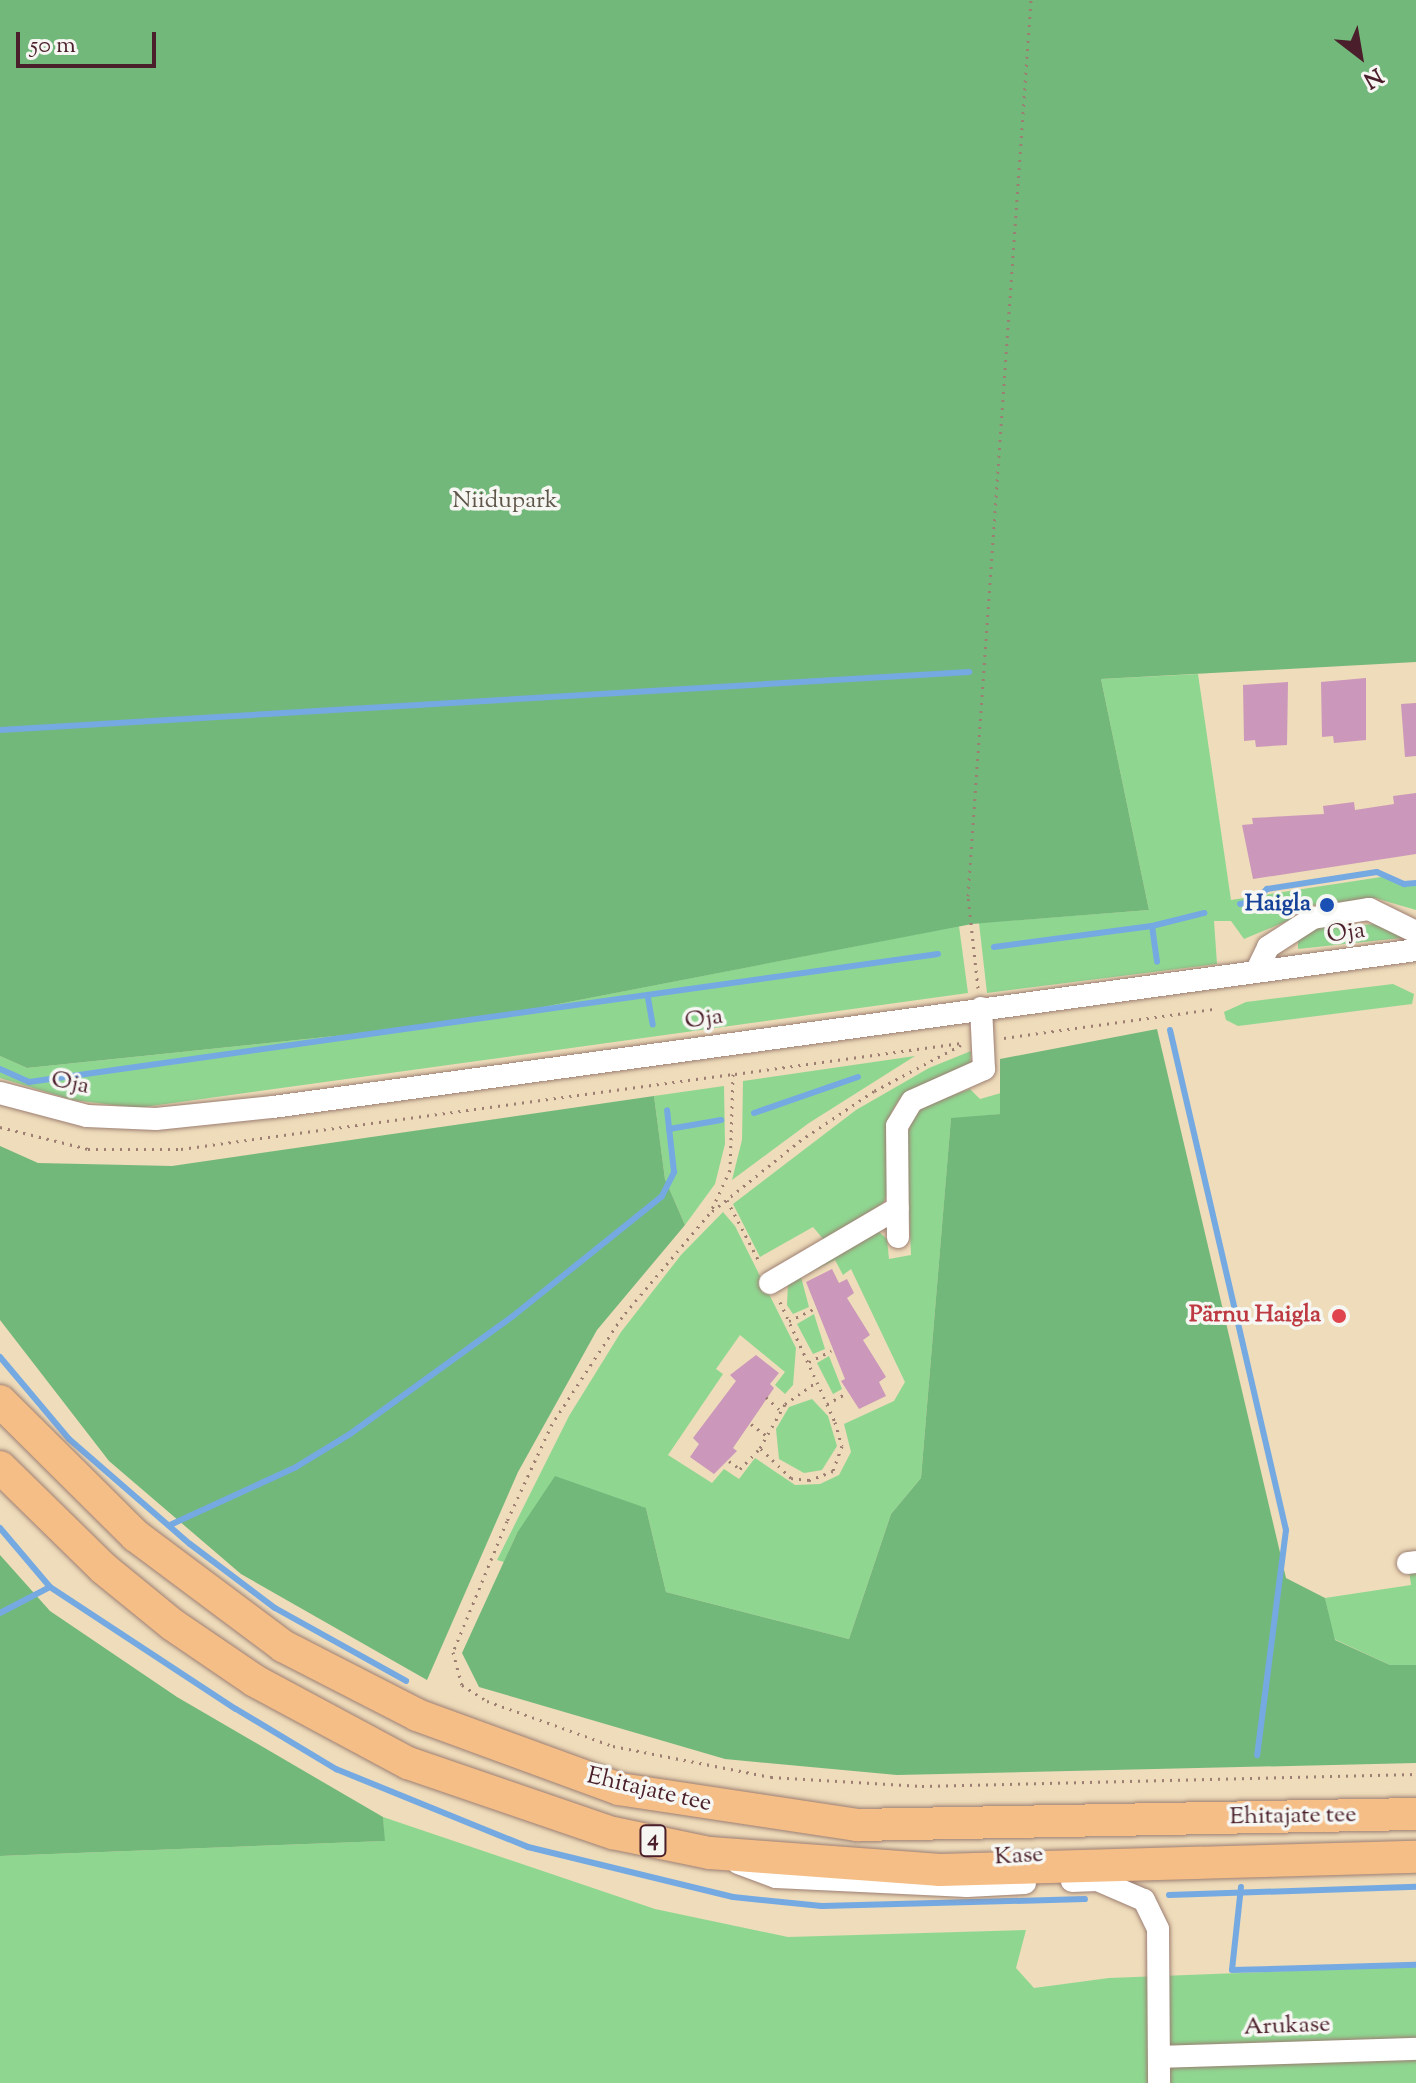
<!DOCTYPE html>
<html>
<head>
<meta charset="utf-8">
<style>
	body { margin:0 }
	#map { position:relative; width:1416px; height:2083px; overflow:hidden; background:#eedcba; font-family:"Sorts Mill Goudy",serif }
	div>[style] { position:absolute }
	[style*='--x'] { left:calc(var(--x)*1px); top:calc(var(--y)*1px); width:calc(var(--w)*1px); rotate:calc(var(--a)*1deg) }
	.green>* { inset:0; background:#8fd791 }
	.forest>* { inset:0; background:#73b87b }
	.stream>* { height:6px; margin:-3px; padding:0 3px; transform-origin:3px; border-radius:3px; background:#75a9e2 }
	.building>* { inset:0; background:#cb97ba }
	.path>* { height:3px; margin-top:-1.5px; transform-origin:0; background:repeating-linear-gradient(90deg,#9c7e72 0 2px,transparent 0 8px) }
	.roads { filter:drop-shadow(0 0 2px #9c7e72) drop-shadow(0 0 2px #9c7e72) }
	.minor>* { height:22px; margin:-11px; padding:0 11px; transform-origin:11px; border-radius:11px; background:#fff }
	.highway>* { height:32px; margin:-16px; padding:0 16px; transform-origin:16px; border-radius:16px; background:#f6be87 }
	.dots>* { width:22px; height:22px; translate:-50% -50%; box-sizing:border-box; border:4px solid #f6f6f2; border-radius:50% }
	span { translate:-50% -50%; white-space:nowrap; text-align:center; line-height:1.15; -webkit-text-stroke:7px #f6f6f2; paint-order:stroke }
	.shield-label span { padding:2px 6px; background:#f6f6f2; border:2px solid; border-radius:6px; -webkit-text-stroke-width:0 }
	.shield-label { font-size:22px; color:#4a1f2b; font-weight:700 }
	.park-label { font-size:24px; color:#5f564a }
	.transit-label { font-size:24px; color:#164399; font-weight:700 }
	.right { translate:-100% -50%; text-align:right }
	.street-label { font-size:24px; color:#4a1f2b }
	.health-label { font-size:24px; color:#be3a42; font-weight:700 }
	.north { position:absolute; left:1320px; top:16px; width:80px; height:80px; -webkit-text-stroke:6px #f6f6f2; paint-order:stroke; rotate:149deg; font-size:22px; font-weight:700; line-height:32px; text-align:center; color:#4a1f2b }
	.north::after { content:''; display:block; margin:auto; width:28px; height:36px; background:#4a1f2b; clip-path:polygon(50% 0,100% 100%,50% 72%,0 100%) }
	.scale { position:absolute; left:16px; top:32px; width:140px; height:36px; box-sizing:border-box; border:4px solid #4a1f2b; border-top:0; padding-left:10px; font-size:24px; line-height:28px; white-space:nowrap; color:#4a1f2b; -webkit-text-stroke:6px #f6f6f2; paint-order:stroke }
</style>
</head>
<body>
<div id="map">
	<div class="green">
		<div style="clip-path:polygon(1198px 674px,1231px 900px,1381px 877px,1416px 883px,1416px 910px,1375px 898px,1288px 908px,1292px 919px,1244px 939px,1231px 921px,1214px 921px,1217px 964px,987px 993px,979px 923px,1149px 910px,1101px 679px)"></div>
		<div style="clip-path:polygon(1376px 924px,1403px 932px,1401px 938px,1298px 949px,1298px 940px,1316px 928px)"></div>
		<div style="clip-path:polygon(959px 926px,968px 993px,137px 1108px,73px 1100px,0 1078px,0 1056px,27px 1068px,460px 1023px)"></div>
		<div style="clip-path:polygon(1393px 984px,1414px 994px,1412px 1004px,1238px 1026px,1226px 1020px,1224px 1012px,1246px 1002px)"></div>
		<div style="clip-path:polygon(971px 1051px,970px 1067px,900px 1098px,892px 1111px,886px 1131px,888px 1194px,883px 1203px,824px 1240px,813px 1227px,760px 1257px,733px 1204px,856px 1110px,929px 1068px)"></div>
		<div style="clip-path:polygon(915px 1056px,809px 1123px,732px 1180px,742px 1140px,743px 1081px)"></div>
		<div style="clip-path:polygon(724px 1086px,725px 1144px,715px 1184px,685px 1225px,665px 1179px,654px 1096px)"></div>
		<div style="clip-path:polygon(970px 1089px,980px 1099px,1001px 1093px,1001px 1114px,951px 1119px,921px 1478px,891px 1514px,849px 1639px,666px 1592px,646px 1508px,517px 1533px,504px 1562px,497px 1560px,569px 1416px,621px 1332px,681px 1255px,723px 1212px,735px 1226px,796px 1348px,793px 1385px,785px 1394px,775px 1385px,785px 1372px,740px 1335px,716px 1369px,723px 1374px,668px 1455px,712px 1483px,724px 1469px,739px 1479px,755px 1458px,795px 1485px,820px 1484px,839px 1475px,851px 1452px,844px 1424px,894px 1401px,905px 1382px,851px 1269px,843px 1275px,835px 1260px,801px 1277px,809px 1307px,793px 1314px,787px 1305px,788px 1282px,879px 1232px,887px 1239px,889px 1259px,911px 1255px,906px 1140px,912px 1119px,923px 1106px)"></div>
		<div style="clip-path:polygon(814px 1314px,825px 1349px,813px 1354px,797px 1324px)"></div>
		<div style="clip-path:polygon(829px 1356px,842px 1389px,833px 1394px,817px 1363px)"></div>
		<div style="clip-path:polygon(812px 1399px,828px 1416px,837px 1446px,822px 1470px,804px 1473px,779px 1459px,776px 1429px,789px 1407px)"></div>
		<div style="clip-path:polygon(1416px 1569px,1416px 1665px,1390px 1665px,1334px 1639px,1325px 1598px,1411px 1585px,1409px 1570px)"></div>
		<div style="clip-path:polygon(383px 1817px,655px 1909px,788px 1937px,1026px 1930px,1016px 1968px,1034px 1988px,1109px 1978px,1416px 1966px,1416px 2083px,0 2083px,0 1856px,384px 1841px)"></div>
	</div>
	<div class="forest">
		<div style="clip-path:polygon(0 0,1416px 0,1416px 662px,1101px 679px,1149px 910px,972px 924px,460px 1023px,27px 1068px,0 1056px)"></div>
		<div style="clip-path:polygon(1157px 1029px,1286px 1578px,1325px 1598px,1335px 1640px,1390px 1665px,1416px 1665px,1416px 1763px,897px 1775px,725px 1759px,479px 1687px,462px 1653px,517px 1533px,555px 1476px,646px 1508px,666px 1592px,849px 1639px,891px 1514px,921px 1478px,951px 1118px,1000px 1114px,1000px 1059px)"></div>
		<div style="clip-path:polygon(654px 1096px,665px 1179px,685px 1225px,597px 1330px,518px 1472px,427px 1680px,241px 1574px,109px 1461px,0 1320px,0 1146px,38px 1163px,172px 1166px)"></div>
		<div style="clip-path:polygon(0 1555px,50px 1611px,177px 1697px,383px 1817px,385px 1841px,0 1856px)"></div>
	</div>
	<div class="stream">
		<div style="--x:0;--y:730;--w:971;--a:-3.43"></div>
		<div style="--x:1240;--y:904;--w:15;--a:-11"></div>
		<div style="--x:1255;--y:901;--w:17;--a:-45"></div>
		<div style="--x:1267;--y:889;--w:111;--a:-8.8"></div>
		<div style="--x:1377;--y:872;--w:30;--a:24"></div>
		<div style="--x:1404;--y:884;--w:12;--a:-5"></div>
		<div style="--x:1152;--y:926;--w:36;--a:82"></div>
		<div style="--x:994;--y:947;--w:159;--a:-7.6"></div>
		<div style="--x:1152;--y:926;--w:54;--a:-14"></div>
		<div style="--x:648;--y:998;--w:27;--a:80"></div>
		<div style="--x:1170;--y:1030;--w:513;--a:76.94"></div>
		<div style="--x:1286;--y:1530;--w:227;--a:97.3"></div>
		<div style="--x:0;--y:1069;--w:32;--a:24"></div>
		<div style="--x:29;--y:1082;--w:918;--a:-8.02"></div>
		<div style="--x:754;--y:1113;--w:110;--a:-19.1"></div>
		<div style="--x:669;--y:1129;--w:53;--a:-9.8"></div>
		<div style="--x:0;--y:1357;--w:107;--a:49.9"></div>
		<div style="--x:69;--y:1439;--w:160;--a:41"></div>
		<div style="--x:190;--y:1544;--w:106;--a:37"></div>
		<div style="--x:275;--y:1608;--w:150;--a:29.1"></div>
		<div style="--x:170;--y:1525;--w:139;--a:-24.7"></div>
		<div style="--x:296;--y:1467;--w:63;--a:-31.4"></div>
		<div style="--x:350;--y:1434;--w:201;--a:-35.9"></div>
		<div style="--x:513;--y:1316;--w:191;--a:-38.8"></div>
		<div style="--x:662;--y:1196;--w:27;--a:-63"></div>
		<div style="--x:674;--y:1172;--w:62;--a:-96.4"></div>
		<div style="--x:0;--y:1528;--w:77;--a:49.7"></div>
		<div style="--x:50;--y:1587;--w:222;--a:33.3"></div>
		<div style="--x:236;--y:1709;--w:117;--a:31"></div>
		<div style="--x:336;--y:1769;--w:207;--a:22.1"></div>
		<div style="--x:528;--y:1847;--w:211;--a:13.7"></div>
		<div style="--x:733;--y:1897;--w:89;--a:5.8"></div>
		<div style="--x:822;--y:1906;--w:263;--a:-1.5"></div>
		<div style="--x:0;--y:1613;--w:56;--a:-27.5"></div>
		<div style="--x:1241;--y:1887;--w:83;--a:96.2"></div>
		<div style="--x:1232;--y:1970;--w:184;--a:-1.6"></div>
		<div style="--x:1169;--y:1895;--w:247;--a:-1.9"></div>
	</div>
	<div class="building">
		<div style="clip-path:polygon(1366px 678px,1366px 740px,1334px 743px,1333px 736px,1322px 737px,1321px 682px)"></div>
		<div style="clip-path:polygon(1288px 682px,1287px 745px,1256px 747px,1255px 740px,1244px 741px,1243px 685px)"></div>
		<div style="clip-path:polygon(1416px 703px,1416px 756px,1405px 757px,1401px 704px)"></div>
		<div style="clip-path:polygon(1416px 793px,1416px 854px,1253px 879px,1242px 825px,1253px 824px,1252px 818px,1324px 814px,1323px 806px,1354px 802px,1355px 810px,1394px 804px,1393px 796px)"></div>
		<div style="clip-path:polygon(832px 1269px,839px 1283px,847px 1279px,854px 1293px,847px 1298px,870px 1335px,863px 1340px,886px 1377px,879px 1382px,886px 1396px,859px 1409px,841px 1381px,845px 1379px,806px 1282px)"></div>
		<div style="clip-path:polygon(756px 1355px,779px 1373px,770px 1384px,774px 1388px,733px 1448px,737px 1451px,714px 1474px,690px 1457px,699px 1444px,693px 1438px,736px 1381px,730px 1375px)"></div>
	</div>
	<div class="path">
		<div style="--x:978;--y:988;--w:93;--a:-96.2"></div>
		<div style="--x:968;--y:896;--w:898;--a:-85.98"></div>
		<div style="--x:1004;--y:1038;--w:212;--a:-7.9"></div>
		<div style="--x:961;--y:1045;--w:98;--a:152.1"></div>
		<div style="--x:874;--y:1091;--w:88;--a:146.1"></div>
		<div style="--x:801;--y:1140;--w:118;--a:141.2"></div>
		<div style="--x:709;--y:1214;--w:135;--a:130.2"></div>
		<div style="--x:622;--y:1317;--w:128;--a:123.2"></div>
		<div style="--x:552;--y:1424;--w:107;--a:114.9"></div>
		<div style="--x:507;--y:1521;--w:142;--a:112.4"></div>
		<div style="--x:453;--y:1652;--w:34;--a:75"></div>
		<div style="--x:462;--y:1685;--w:30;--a:33"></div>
		<div style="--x:487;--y:1701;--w:134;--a:19.7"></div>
		<div style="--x:613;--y:1746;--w:161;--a:11.1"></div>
		<div style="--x:771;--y:1777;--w:151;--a:3.4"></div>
		<div style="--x:922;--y:1786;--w:494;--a:-1.4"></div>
		<div style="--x:735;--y:1074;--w:228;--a:-7.8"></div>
		<div style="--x:0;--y:1127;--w:91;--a:14"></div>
		<div style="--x:88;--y:1149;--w:93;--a:0"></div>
		<div style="--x:181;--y:1149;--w:557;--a:-7.74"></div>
		<div style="--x:733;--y:1074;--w:96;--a:91.8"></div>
		<div style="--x:730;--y:1170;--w:45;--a:114.9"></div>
		<div style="--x:727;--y:1200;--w:71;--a:62.4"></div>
		<div style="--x:780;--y:1302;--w:88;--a:65.2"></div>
		<div style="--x:817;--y:1382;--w:44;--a:65.8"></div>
		<div style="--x:835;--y:1422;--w:25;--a:74"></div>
		<div style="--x:842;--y:1446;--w:27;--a:110"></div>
		<div style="--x:833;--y:1471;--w:26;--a:159"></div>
		<div style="--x:809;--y:1480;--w:18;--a:-174"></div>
		<div style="--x:791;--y:1478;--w:43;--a:-135.9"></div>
		<div style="--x:760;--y:1448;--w:51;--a:-60.4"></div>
		<div style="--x:785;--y:1404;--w:39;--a:-35"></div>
		<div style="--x:789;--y:1321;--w:28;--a:-26"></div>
		<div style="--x:809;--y:1362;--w:25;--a:-27"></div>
		<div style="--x:766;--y:1397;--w:21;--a:43"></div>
		<div style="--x:827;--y:1404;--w:23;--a:-29"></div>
		<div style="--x:751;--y:1424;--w:20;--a:37"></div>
		<div style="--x:729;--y:1461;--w:14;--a:36"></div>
		<div style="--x:740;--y:1469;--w:29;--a:-46"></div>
	</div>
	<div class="roads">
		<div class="minor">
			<div style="--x:1256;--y:972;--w:28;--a:-64"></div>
			<div style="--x:1268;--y:947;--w:54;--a:-32.8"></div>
			<div style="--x:1313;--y:918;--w:57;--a:-9.1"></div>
			<div style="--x:1369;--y:909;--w:52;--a:26.1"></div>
			<div style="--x:0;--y:1093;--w:90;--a:14.8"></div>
			<div style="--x:87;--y:1116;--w:69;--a:2.5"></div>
			<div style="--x:156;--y:1119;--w:118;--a:-5.9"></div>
			<div style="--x:273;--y:1107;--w:1154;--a:-7.82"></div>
			<div style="--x:898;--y:1237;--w:111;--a:-90.5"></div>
			<div style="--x:897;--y:1126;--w:29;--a:-59"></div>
			<div style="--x:912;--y:1101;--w:79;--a:-24"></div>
			<div style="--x:984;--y:1069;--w:61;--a:-92.8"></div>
			<div style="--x:770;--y:1283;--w:148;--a:-30.4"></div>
			<div style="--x:1408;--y:1563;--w:8;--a:-7"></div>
			<div style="--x:738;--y:1863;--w:40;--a:20.2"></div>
			<div style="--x:776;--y:1877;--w:191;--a:2.7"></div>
			<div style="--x:967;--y:1886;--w:58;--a:-3"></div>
			<div style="--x:1072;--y:1881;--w:25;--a:-2"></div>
			<div style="--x:1097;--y:1880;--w:51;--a:23.1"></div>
			<div style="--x:1144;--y:1900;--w:32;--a:64"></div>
			<div style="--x:1158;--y:1929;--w:154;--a:89.6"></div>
			<div style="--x:1160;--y:2057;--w:256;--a:-1.8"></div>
		</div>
		<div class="highway">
			<div style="--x:0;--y:1401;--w:192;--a:44.8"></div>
			<div style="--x:136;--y:1536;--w:184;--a:36.8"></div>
			<div style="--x:283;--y:1646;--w:151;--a:27.2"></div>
			<div style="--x:417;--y:1715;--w:215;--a:20.1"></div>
			<div style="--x:619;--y:1789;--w:241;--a:8.6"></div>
			<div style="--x:857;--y:1825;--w:559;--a:-1.13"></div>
			<div style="--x:0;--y:1467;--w:144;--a:44.4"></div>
			<div style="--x:103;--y:1568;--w:90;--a:39.2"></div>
			<div style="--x:173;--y:1625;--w:99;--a:34.3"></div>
			<div style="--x:255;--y:1681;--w:174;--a:28.2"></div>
			<div style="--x:408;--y:1763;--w:217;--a:18.9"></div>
			<div style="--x:613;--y:1833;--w:99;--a:11.7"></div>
			<div style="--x:710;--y:1853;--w:231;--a:4.2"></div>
			<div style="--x:940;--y:1870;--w:476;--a:-1.6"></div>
		</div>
	</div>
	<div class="dots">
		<div style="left:1327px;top:905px;background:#1a4fb4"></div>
		<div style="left:1339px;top:1316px;background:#e0444e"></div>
	</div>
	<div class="shield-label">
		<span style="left:653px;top:1841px">4</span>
	</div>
	<div class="park-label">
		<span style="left:505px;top:502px">Niidupark</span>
	</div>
	<div class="transit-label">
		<span class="right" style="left:1311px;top:905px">Haigla</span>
	</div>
	<div class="street-label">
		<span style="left:1346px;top:934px;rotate:-8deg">Oja</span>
		<span style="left:704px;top:1020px;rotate:-8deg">Oja</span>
		<span style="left:70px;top:1084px;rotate:12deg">Oja</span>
		<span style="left:649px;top:1791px;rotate:13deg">Ehitajate tee</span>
		<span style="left:1293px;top:1817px;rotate:-1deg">Ehitajate tee</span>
		<span style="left:1019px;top:1857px;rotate:-3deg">Kase</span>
		<span style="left:1287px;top:2027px;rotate:-2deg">Arukase</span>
	</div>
	<div class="health-label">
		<span class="right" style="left:1321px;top:1316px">Pärnu Haigla</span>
	</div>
	<div class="north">N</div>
	<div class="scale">50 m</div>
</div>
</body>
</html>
